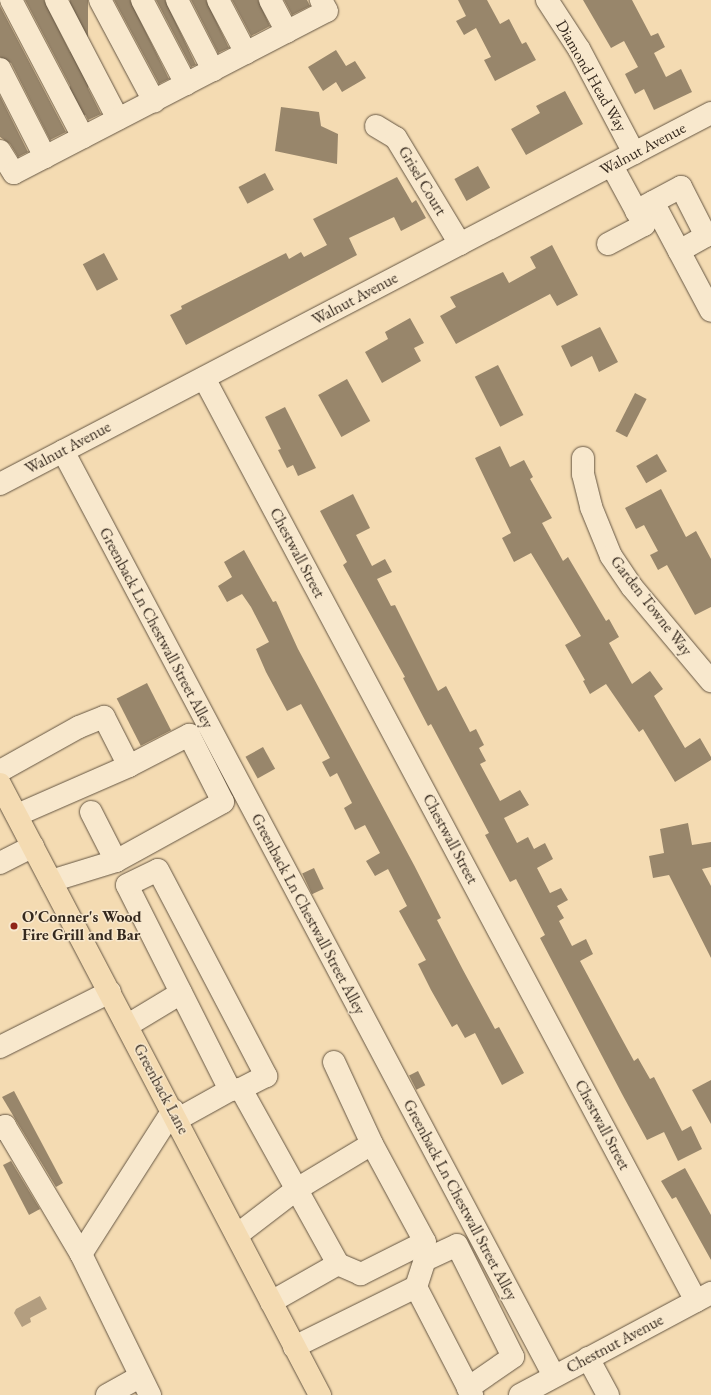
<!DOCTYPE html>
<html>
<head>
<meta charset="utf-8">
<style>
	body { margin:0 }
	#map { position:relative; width:711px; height:1395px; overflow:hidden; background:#f4dbb2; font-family:"EB Garamond",serif }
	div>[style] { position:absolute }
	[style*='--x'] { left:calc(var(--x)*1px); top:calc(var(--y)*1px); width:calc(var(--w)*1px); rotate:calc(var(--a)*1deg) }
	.water>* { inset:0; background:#b39e80 }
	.building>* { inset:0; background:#98866b; transform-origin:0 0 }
	.roads { filter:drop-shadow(0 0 1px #655643) drop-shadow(0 0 1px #655643) }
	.minor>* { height:22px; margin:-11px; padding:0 11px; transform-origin:11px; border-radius:11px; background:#f8e8cd }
	.major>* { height:22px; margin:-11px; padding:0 11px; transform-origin:11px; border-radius:11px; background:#f4dbb2 }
	.dots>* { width:11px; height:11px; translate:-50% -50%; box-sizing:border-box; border:2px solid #f8e8cd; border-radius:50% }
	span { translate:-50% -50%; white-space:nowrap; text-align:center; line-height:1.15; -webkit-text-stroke:3px #f8e8cd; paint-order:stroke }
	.street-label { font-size:16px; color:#35291e }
	.poi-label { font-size:16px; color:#35291e; font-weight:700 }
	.left { translate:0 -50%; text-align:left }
</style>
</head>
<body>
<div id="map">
	<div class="water">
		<div style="clip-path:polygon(40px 1296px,47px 1309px,30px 1318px,31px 1322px,22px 1327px,14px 1313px,16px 1309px)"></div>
	</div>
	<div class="building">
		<div style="clip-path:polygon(25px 0,44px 0,101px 114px,88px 120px)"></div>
		<div style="left:70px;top:0;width:18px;height:115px"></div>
		<div style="clip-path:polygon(114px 0,130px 0,169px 79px,159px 84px)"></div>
		<div style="clip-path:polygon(156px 0,165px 0,196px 65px,191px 67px)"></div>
		<div style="clip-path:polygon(191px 0,206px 0,229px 48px,218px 53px)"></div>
		<div style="clip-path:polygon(232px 0,258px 0,270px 26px,251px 36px)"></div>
		<div style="clip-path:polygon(284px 0,307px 0,310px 6px,292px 15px)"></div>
		<div style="clip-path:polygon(458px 0,487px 0,500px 24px,509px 19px,522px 44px,526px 42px,536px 60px,495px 81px,484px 60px,491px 57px,476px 28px,464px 35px,456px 21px,466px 16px)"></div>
		<div style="clip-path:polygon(583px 0,632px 0,651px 36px,658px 33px,665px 47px,654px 53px,666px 77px,681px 69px,692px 92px,654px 110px,644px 89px,635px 94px,625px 74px,638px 67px,624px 41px,611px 48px)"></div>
		<div style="clip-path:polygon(0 6px,66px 132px,50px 140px,11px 63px,0 57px)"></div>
		<div style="clip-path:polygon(336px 50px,346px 66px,355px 61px,366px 78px,342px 92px,336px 82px,323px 91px,308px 67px)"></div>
		<div style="clip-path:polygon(565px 91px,583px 124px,526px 155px,511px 129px,540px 113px,536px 106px)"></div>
		<div style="clip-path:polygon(0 96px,28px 152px,18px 157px,10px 144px,0 137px)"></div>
		<div style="clip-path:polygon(281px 107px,319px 112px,321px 126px,338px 134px,337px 164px,275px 151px)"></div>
		<div style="left:478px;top:166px;width:25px;height:27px;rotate:61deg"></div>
		<div style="left:265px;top:173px;width:19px;height:30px;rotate:62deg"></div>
		<div style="clip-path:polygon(397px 177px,412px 203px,416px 200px,426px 218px,401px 231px,394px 217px,349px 238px,357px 255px,186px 345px,170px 315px,182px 309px,181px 306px,286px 253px,289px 259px,301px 252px,304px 257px,327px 245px,313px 219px)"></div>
		<div style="clip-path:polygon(552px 245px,578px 295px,557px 306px,550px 294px,456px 344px,440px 316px,456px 307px,450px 297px,503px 272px,509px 283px,536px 268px,530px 257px)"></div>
		<div style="left:104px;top:253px;width:30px;height:24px;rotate:62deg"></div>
		<div style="clip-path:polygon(410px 318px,424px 343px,414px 348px,421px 361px,382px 383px,365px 352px,388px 339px,385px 332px)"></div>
		<div style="clip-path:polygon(600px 327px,618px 362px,599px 372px,592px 356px,571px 367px,561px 346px)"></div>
		<div style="left:498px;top:365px;width:56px;height:26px;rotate:63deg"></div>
		<div style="left:347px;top:379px;width:48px;height:33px;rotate:61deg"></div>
		<div style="left:635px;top:393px;width:13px;height:43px;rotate:27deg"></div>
		<div style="clip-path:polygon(285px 407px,316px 468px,298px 476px,293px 465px,287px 468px,278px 450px,281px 449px,265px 417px)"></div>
		<div style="clip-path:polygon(500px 446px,510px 467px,524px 460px,533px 477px,530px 479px,552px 518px,542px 523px,563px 561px,568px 557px,606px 621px,609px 619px,619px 637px,609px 643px,632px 684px,650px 671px,663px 689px,654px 696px,685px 748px,700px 738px,711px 757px,711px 760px,675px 782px,643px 729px,639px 732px,606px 684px,590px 694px,583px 681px,585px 680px,565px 645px,581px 636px,531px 553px,514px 562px,502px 538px,511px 533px,475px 458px)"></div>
		<div style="left:657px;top:454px;width:20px;height:24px;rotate:60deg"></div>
		<div style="clip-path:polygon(661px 489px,686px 537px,696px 531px,711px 559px,711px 607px,695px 615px,667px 565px,658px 570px,650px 555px,658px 551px,644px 525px,636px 529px,625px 508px)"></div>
		<div style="clip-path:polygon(353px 494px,370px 528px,356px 535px,372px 566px,385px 559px,392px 572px,377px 579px,391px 606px,395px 605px,438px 691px,446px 686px,470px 732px,476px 729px,484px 745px,479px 748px,486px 761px,480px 764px,500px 801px,520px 790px,529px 805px,504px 818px,517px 843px,528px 837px,534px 849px,545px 843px,553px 859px,537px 868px,550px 893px,561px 888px,568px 900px,557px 906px,564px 918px,559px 921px,572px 946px,586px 939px,593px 954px,580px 961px,617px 1030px,634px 1061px,638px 1058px,650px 1079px,654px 1077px,682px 1131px,691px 1126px,702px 1149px,678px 1161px,664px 1132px,647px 1140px,622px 1094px,540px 938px,545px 935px,516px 879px,510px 882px,485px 835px,489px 833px,431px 724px,428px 726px,403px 678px,405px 677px,343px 565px,347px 562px,320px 511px)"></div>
		<div style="clip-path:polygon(244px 550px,273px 602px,276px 601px,298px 649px,414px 865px,441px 918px,437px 920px,463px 970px,495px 1029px,499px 1027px,524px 1073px,502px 1085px,475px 1033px,465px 1038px,457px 1024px,452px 1027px,431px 990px,418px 964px,426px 960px,399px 911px,407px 906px,388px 869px,375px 876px,366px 861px,380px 853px,365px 825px,355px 830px,344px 808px,352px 803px,337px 773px,330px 777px,322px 762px,330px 758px,301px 704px,287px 711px,266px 672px,256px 649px,269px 642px,251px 607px,242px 594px,227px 602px,218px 586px,232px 577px,224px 562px)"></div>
		<div style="left:147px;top:683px;width:53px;height:34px;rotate:63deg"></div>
		<div style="left:263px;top:747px;width:25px;height:20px;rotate:61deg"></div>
		<div style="clip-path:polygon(688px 823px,692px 845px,711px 842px,711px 867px,702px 869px,711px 886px,711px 958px,669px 875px,653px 878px,649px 856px,664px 853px,660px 829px)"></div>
		<div style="left:314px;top:868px;width:23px;height:13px;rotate:65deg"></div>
		<div style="left:418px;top:1071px;width:16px;height:10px;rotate:63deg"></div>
		<div style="clip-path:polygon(711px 1080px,711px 1124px,692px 1090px)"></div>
		<div style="clip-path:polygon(14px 1091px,63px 1183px,56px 1187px,2px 1097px)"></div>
		<div style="clip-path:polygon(11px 1161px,40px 1209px,29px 1215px,3px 1165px)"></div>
		<div style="clip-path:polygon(685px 1168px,711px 1215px,711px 1260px,676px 1197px,672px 1199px,661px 1181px)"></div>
	</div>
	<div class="roads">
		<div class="minor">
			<div style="--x:11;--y:0;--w:155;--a:62.3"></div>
			<div style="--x:56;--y:0;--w:134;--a:62.5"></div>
			<div style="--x:100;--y:0;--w:115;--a:61.9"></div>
			<div style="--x:142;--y:0;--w:95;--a:62.4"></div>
			<div style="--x:177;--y:0;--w:79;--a:62.8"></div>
			<div style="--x:218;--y:0;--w:60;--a:62.2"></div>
			<div style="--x:270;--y:0;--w:36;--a:62"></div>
			<div style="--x:547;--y:0;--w:59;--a:56.9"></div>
			<div style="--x:579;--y:49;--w:118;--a:62.1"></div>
			<div style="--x:0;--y:69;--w:99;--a:62.9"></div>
			<div style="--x:376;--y:126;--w:23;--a:31"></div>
			<div style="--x:396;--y:138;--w:124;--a:58.9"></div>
			<div style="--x:0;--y:151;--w:26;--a:58"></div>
			<div style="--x:14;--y:173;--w:352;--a:-27.4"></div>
			<div style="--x:327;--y:11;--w:13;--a:-119"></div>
			<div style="--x:653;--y:202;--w:123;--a:62"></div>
			<div style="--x:636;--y:211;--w:51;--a:-28.1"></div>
			<div style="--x:681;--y:187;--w:55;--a:63"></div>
			<div style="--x:706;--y:236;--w:31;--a:151"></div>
			<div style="--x:608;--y:244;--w:41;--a:-27.8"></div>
			<div style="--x:644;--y:225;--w:67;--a:-118.5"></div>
			<div style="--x:204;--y:378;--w:1046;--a:61.94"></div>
			<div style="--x:63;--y:451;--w:1047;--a:62.04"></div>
			<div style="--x:583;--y:458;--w:16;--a:90"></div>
			<div style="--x:583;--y:474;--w:34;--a:76"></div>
			<div style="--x:591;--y:507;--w:53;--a:67.8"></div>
			<div style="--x:611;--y:556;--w:37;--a:56"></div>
			<div style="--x:632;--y:587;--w:123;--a:50"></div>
			<div style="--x:0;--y:484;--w:802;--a:-27.56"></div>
			<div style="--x:0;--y:771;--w:90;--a:-29.1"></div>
			<div style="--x:79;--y:727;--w:27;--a:-22"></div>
			<div style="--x:104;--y:717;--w:55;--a:63"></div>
			<div style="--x:129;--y:766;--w:68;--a:-27.3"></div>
			<div style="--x:189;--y:735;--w:75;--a:63.1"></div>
			<div style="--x:223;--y:802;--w:122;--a:151.1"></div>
			<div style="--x:116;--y:861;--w:68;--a:162.9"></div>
			<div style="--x:91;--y:812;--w:55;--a:63"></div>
			<div style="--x:17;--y:815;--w:122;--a:-23.6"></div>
			<div style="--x:0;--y:863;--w:37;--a:-27"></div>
			<div style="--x:128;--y:1025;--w:62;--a:-31.1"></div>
			<div style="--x:0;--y:1047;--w:123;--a:-26.6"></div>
			<div style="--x:334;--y:1062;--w:90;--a:65.1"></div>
			<div style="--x:241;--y:1089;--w:11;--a:175"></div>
			<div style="--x:230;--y:1090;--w:229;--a:-116.7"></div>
			<div style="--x:127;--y:885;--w:34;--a:-26"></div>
			<div style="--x:158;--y:870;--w:233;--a:62.3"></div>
			<div style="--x:266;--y:1076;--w:28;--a:153"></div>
			<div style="--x:241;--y:1089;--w:200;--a:61"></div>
			<div style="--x:338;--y:1264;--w:77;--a:150.4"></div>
			<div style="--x:178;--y:1119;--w:60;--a:-29.1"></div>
			<div style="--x:0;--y:1129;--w:6;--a:-31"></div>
			<div style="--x:5;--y:1126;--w:149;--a:59.3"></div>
			<div style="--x:237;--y:1235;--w:76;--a:-37.5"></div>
			<div style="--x:297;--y:1189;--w:87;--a:-31"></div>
			<div style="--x:372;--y:1144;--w:111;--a:61.6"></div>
			<div style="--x:425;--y:1242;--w:72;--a:153.4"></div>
			<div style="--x:361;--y:1274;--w:25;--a:-157"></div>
			<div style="--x:416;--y:1287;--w:28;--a:-72"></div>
			<div style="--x:425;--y:1260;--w:35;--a:-25"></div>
			<div style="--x:457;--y:1245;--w:125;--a:63.4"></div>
			<div style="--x:513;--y:1357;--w:55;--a:145.4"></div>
			<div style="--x:294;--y:1347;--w:136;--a:-26.2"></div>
			<div style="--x:416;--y:1287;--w:122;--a:62.6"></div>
			<div style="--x:588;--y:1358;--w:42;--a:61.6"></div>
			<div style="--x:107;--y:1395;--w:38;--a:-29"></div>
			<div style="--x:150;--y:1395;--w:157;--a:-116.1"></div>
			<div style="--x:81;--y:1254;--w:171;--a:-57.4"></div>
			<div style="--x:520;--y:1395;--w:217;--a:-28.1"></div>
		</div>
		<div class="major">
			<div style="--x:0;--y:784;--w:690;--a:62.36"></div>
		</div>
	</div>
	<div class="dots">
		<div style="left:14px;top:926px;background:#8f2418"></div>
	</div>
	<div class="street-label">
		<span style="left:591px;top:76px;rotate:60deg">Diamond Head Way</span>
		<span style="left:643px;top:149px;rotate:-28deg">Walnut Avenue</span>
		<span style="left:422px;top:181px;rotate:59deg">Grisel Court</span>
		<span style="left:355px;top:299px;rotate:-28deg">Walnut Avenue</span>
		<span style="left:68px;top:448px;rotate:-28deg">Walnut Avenue</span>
		<span style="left:297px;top:553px;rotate:62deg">Chestwall Street</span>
		<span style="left:651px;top:606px;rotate:52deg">Garden Towne Way</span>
		<span style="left:156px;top:628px;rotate:62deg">Greenback Ln Chestwall Street Alley</span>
		<span style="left:450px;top:839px;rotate:62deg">Chestwall Street</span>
		<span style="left:308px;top:914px;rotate:62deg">Greenback Ln Chestwall Street Alley</span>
		<span style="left:161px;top:1089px;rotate:62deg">Greenback Lane</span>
		<span style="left:602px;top:1125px;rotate:62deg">Chestwall Street</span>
		<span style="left:460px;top:1200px;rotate:62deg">Greenback Ln Chestwall Street Alley</span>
		<span style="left:615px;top:1344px;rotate:-28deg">Chestnut Avenue</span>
	</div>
	<div class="poi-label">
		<span class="left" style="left:22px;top:926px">O'Conner's Wood<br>Fire Grill and Bar</span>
	</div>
</div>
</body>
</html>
